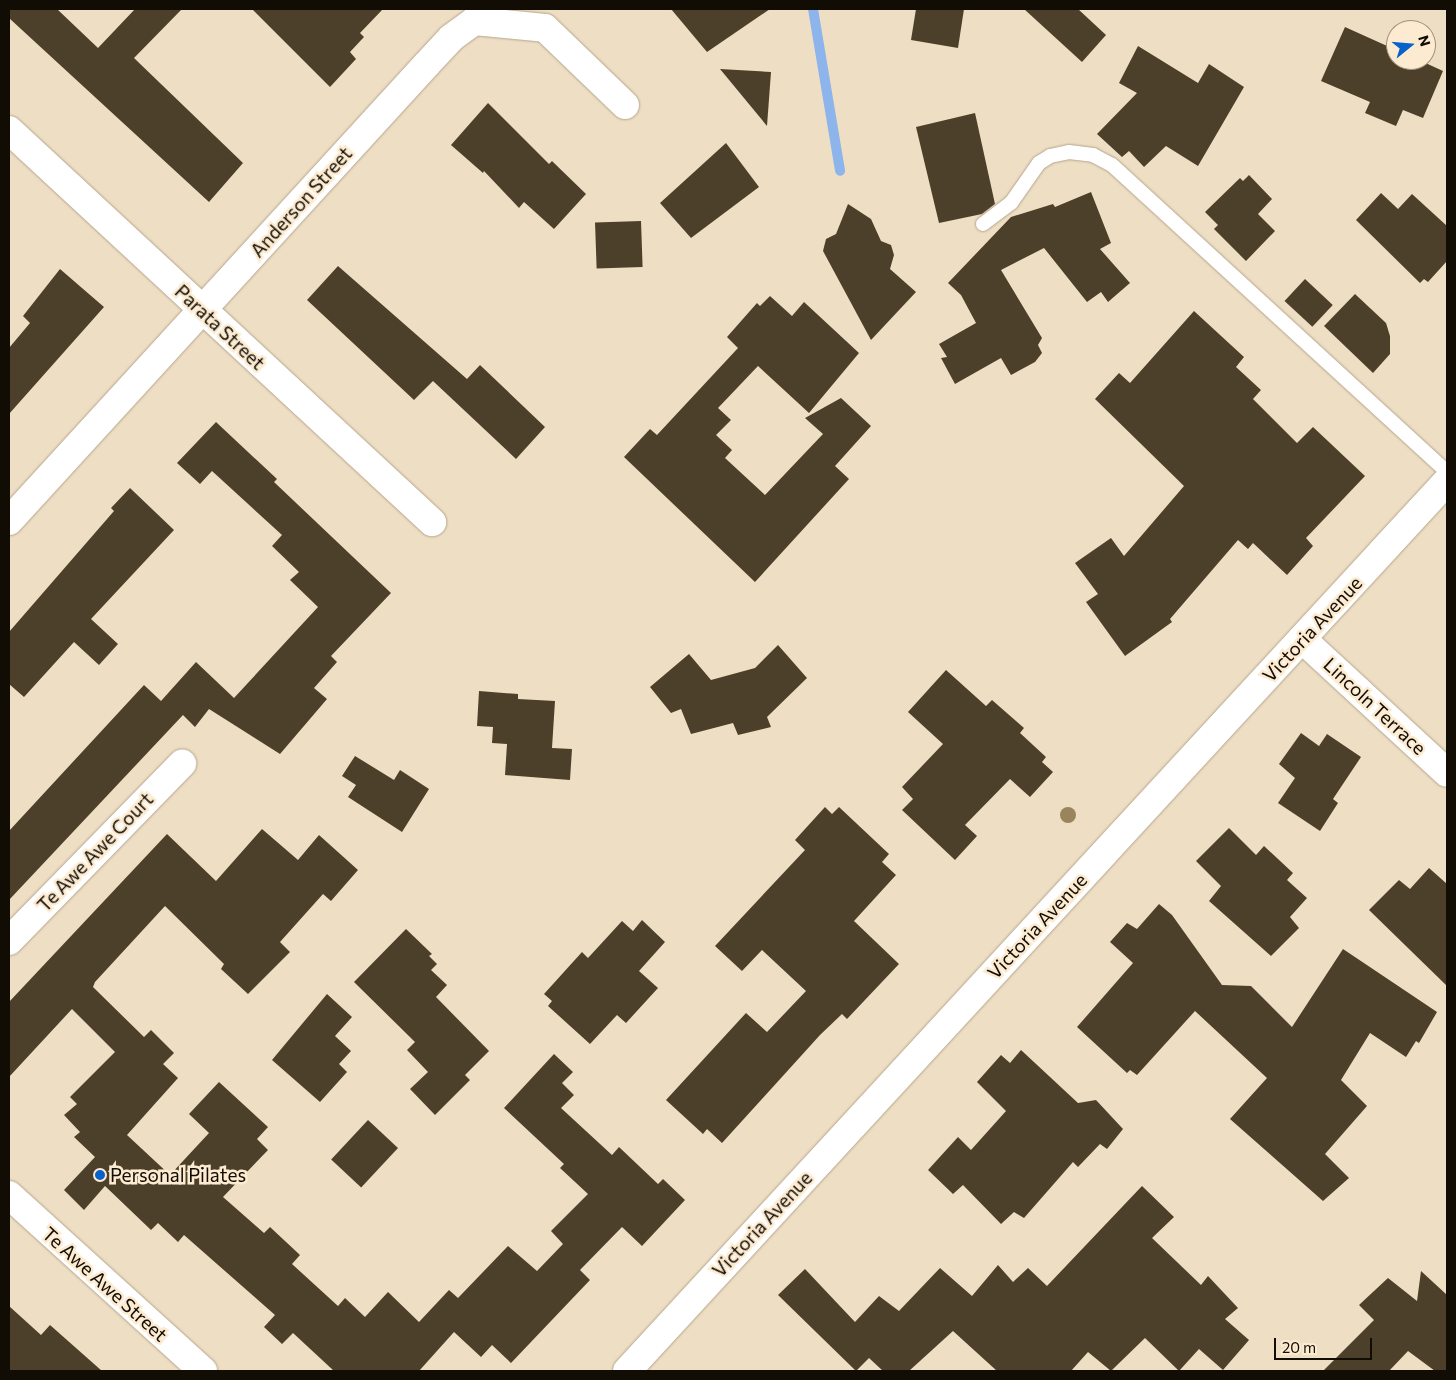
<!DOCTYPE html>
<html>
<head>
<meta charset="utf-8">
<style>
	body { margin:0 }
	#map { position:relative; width:1456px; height:1380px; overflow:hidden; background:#eedec4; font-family:Commissioner,sans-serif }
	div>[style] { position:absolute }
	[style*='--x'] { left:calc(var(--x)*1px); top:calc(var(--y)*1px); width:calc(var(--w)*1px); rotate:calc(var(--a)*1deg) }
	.stream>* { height:10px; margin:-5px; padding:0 5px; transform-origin:5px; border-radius:5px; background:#8db4eb }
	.building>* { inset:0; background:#4d402a; transform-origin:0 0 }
	.roads { filter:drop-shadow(0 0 1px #b5a68d) drop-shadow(0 0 1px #b5a68d) }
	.lane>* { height:14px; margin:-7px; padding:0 7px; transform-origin:7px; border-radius:7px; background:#fff }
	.street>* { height:28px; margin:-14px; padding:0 14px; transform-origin:14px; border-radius:14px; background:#fff }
	.secondary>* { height:28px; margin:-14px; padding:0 14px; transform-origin:14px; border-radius:14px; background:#fff }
	.trees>* { width:16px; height:16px; margin:-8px; border-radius:50%; background:#99845c }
	.dots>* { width:14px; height:14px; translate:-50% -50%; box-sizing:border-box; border:2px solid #fcebd1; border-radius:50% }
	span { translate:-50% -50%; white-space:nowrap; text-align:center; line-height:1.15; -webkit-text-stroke:5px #fcebd1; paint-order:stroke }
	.street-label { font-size:19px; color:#110c04 }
	.poi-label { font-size:19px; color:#110c04 }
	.left { translate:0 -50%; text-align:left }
	.frame { position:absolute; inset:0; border:10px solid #110c04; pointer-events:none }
	.north { position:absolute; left:1386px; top:20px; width:50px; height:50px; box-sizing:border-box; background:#fcebd1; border:1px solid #9e927f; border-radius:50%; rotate:73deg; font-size:14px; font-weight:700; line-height:20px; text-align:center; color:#110c04 }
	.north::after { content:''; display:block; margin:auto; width:18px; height:22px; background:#0862cc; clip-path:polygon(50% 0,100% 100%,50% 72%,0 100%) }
	.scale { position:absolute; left:1274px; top:1338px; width:98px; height:22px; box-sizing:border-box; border:2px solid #110c04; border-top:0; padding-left:6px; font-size:15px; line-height:18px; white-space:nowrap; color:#110c04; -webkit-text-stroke:4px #fcebd1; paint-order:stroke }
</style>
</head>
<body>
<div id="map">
	<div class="stream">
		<div style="--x:813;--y:9;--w:164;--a:80.5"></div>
	</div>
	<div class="building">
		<div style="clip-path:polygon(9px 9px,57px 9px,98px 48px,135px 9px,182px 9px,134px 58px,243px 163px,209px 202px,9px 18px)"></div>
		<div style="clip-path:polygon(252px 9px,383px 9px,360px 33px,364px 37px,350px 52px,356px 59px,330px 87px)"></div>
		<div style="clip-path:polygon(671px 9px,770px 9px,707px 52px)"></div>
		<div style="clip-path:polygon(916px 9px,964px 9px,958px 48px,911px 40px)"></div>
		<div style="clip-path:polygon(1024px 9px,1078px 9px,1106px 35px,1082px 62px)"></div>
		<div style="clip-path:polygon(1345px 27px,1396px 50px,1396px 60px,1419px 60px,1443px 71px,1423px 118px,1403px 110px,1396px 126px,1365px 113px,1370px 102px,1321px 81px)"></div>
		<div style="clip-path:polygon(1138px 46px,1198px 83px,1209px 64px,1244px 87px,1198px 166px,1166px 146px,1144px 167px,1129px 151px,1122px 157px,1097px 134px,1137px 93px,1119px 83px)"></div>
		<div style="clip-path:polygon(720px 69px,771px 72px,767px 126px)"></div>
		<div style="clip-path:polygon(488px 103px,549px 164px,552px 161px,586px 194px,554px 229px,524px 202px,519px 208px,484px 171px,483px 173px,451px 145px)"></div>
		<div style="clip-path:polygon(975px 113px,995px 204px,982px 214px,939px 223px,916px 127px)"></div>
		<div style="clip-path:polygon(726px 143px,759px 187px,691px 238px,660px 203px)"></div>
		<div style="clip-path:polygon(1249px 175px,1272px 199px,1258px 214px,1275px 231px,1246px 261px,1214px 229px,1218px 225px,1205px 212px,1240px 178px,1243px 181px)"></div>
		<div style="clip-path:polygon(1091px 192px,1111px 243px,1100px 249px,1130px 283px,1108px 302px,1101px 292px,1087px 302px,1044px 248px,1001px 270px,1042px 338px,1038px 345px,1042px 353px,1035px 362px,1011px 375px,1001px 358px,955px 384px,941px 358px,947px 357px,939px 344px,976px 323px,961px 295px,948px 283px,1011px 217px,1053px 204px,1055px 207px)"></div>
		<div style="clip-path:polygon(1381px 193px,1398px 209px,1412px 194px,1447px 226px,1447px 261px,1428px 282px,1424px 279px,1420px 283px,1356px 220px)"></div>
		<div style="clip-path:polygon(848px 204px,871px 219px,881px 241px,891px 245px,894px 255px,890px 269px,916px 292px,871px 340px,823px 251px,826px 239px,836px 234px)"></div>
		<div style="left:641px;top:221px;width:46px;height:46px;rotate:88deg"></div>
		<div style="clip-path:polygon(338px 266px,467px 379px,480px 365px,545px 427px,516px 459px,433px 381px,414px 400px,307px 300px)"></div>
		<div style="clip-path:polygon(60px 269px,104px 307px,9px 414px,9px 348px,30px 323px,23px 316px)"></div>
		<div style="left:1305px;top:279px;width:38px;height:30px;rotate:43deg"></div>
		<div style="clip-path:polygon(1355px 294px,1386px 323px,1390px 336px,1390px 354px,1373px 373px,1324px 326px)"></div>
		<div style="clip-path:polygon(770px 296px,792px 316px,804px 302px,859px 353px,809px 413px,758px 366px,718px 408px,731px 420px,716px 435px,732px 450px,725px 458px,765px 495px,823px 434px,805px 418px,841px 398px,871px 426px,835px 466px,849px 479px,755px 582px,624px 457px,650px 429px,657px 435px,738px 348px,727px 337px,757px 303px,760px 306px)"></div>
		<div style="clip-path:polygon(1194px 311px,1244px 357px,1236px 367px,1261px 390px,1253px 399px,1297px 443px,1313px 427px,1365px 476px,1306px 538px,1313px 546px,1287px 575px,1253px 543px,1248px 549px,1238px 540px,1170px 619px,1172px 622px,1125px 656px,1086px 602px,1098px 594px,1075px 563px,1111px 538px,1124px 556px,1184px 486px,1095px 399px,1119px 373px,1130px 383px)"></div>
		<div style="clip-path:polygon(216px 422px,277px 479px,274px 482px,391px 593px,331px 656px,337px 662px,314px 688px,327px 699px,280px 754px,209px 709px,195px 727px,183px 715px,9px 900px,9px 831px,144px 685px,161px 701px,196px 662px,234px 698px,318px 607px,290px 580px,299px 572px,272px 546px,282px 535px,212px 471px,200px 484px,177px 463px)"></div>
		<div style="clip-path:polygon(130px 488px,174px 530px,91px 619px,118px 644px,99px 665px,74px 642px,24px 697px,9px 684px,9px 632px,114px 511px,111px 508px)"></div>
		<div style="clip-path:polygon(778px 645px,807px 678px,767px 717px,771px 727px,738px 735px,733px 723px,691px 734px,681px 709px,671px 713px,650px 687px,689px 654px,711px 680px,755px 668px)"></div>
		<div style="clip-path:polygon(946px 670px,986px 706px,992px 700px,1024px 728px,1020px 733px,1046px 757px,1042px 762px,1053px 772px,1030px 797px,1010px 779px,965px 825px,977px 836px,955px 860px,902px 810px,913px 799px,902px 787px,943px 744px,908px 712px)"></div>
		<div style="clip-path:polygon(479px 691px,518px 694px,518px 699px,555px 701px,552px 748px,572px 749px,570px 780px,505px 775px,507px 744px,492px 743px,493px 727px,477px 726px)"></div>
		<div style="clip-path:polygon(1301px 733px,1319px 746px,1327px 734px,1361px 757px,1333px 799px,1338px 803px,1320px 831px,1278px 803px,1295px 778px,1279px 764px)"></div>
		<div style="clip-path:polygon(355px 756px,394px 780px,400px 770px,429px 789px,402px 832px,348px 797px,356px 785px,342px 776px)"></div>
		<div style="clip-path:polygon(825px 807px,832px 814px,839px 807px,889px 854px,882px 862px,896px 875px,854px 921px,899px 964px,847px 1019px,842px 1014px,820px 1035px,722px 1143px,707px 1129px,703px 1134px,666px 1100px,746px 1013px,767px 1032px,806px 991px,762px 950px,742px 971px,715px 946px,805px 850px,795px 840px)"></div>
		<div style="clip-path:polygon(1229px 828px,1256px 855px,1264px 846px,1293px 873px,1287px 880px,1307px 898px,1290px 917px,1299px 928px,1271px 956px,1209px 901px,1221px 886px,1196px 861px)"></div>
		<div style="clip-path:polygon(262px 829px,298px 860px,319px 835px,358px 870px,331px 901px,323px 894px,280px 942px,290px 952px,248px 994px,221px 969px,224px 964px,165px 906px,95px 982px,93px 987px,144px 1037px,151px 1030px,174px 1053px,163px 1064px,178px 1078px,127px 1135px,170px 1175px,209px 1133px,189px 1114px,219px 1082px,268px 1127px,257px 1139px,268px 1150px,223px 1197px,264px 1233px,270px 1227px,300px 1255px,292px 1264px,338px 1306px,345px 1298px,365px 1317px,388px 1292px,419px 1322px,449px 1290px,458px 1298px,508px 1246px,537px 1271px,563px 1244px,551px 1231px,588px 1194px,560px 1168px,564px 1164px,504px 1108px,554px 1054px,573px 1072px,562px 1083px,574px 1095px,561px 1108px,612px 1155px,619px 1147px,658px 1184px,663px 1179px,685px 1200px,642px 1246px,622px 1227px,580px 1270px,590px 1280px,511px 1363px,492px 1345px,481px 1357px,454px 1332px,419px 1371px,334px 1371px,293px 1333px,282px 1344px,264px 1327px,275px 1315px,184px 1235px,178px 1242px,158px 1223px,151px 1230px,105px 1186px,84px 1210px,64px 1190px,95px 1157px,74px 1137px,80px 1132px,64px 1115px,77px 1104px,70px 1097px,115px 1052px,72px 1009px,9px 1077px,9px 1002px,167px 834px,216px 881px)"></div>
		<div style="clip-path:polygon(1429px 868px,1447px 884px,1447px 986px,1369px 910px,1399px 880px,1410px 889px)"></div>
		<div style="clip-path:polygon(1159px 904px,1172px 915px,1222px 985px,1251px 986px,1292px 1027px,1343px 949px,1437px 1012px,1419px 1043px,1416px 1041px,1406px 1057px,1370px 1033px,1341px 1080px,1367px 1106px,1325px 1154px,1349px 1178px,1323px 1201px,1230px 1119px,1267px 1078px,1195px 1011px,1137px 1075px,1130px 1070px,1127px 1073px,1077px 1027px,1133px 963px,1110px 942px,1127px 923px,1137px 929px)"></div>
		<div style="clip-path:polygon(642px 920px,665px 942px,639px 971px,658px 988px,626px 1023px,617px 1015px,590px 1044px,548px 1006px,552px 1001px,544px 994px,582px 952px,588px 958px,622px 921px,633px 931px)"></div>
		<div style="clip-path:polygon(406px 929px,432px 954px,429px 956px,437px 964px,431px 970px,447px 985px,436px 997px,489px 1051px,465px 1075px,470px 1080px,435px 1115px,410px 1089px,428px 1072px,407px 1050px,415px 1042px,354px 982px)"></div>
		<div style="clip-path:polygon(327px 994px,352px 1017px,335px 1036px,351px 1051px,339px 1064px,347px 1072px,320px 1102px,272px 1060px)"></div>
		<div style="clip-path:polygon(1021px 1050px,1078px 1103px,1096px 1100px,1123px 1129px,1107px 1149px,1100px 1144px,1078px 1167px,1073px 1162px,1024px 1218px,1014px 1212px,1001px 1224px,963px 1185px,953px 1194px,928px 1170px,958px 1137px,971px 1150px,1006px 1111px,977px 1082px,1001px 1055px,1010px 1063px)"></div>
		<div style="left:368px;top:1120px;width:41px;height:54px;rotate:43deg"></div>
		<div style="clip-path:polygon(1142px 1186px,1174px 1217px,1152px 1238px,1201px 1285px,1208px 1276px,1238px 1308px,1225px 1319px,1249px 1340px,1223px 1370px,1199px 1349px,1179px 1371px,1145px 1338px,1111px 1371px,1088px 1352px,1071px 1371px,997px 1371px,953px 1331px,909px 1371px,883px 1371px,869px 1358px,856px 1371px,778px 1295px,805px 1269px,855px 1322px,879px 1296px,899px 1311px,940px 1268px,972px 1296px,998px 1265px,1013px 1282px,1028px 1268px,1047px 1286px)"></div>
		<div style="clip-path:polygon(1421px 1271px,1447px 1295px,1447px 1371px,1435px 1371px,1408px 1351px,1389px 1371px,1323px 1371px,1374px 1320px,1359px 1305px,1388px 1278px,1417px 1301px)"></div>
		<div style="clip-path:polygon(9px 1306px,41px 1335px,50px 1325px,102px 1371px,9px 1371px)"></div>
	</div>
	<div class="roads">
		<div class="lane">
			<div style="--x:983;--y:224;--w:35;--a:-37"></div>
			<div style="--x:1011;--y:203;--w:49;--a:-55"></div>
			<div style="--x:1039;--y:163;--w:13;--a:-32"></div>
			<div style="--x:1050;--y:156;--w:19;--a:-12"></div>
			<div style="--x:1069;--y:152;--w:24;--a:7"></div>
			<div style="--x:1093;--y:155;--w:21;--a:28"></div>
			<div style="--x:1112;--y:165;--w:454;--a:42.5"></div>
		</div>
		<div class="street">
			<div style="--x:9;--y:130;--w:577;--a:42.82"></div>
			<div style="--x:9;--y:521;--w:619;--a:-47.55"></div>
			<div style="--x:427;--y:64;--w:35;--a:-47"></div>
			<div style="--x:451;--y:38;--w:29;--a:-36"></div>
			<div style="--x:474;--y:21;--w:71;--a:5.6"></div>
			<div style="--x:545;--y:28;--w:111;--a:43.9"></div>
			<div style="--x:1302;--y:639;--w:197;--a:42.7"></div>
			<div style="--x:9;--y:941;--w:248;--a:-45.7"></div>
		</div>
		<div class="secondary">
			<div style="--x:9;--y:1195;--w:262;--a:42.2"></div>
			<div style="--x:627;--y:1371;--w:1210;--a:-47.34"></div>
		</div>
	</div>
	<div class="trees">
		<div style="left:1068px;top:815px"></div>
	</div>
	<div class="dots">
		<div style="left:100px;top:1175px;background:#0862cc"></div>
	</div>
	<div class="street-label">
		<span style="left:301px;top:202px;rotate:-48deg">Anderson Street</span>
		<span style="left:220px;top:327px;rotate:43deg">Parata Street</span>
		<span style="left:1312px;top:629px;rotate:-47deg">Victoria Avenue</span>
		<span style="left:1375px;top:706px;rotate:43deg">Lincoln Terrace</span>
		<span style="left:95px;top:852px;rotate:-46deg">Te Awe Awe Court</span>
		<span style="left:1037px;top:926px;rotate:-47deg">Victoria Avenue</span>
		<span style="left:762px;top:1224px;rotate:-47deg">Victoria Avenue</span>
		<span style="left:105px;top:1284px;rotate:42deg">Te Awe Awe Street</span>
	</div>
	<div class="poi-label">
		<span class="left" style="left:110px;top:1175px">Personal Pilates</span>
	</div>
	<div class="frame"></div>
	<div class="north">N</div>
	<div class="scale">20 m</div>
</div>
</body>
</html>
